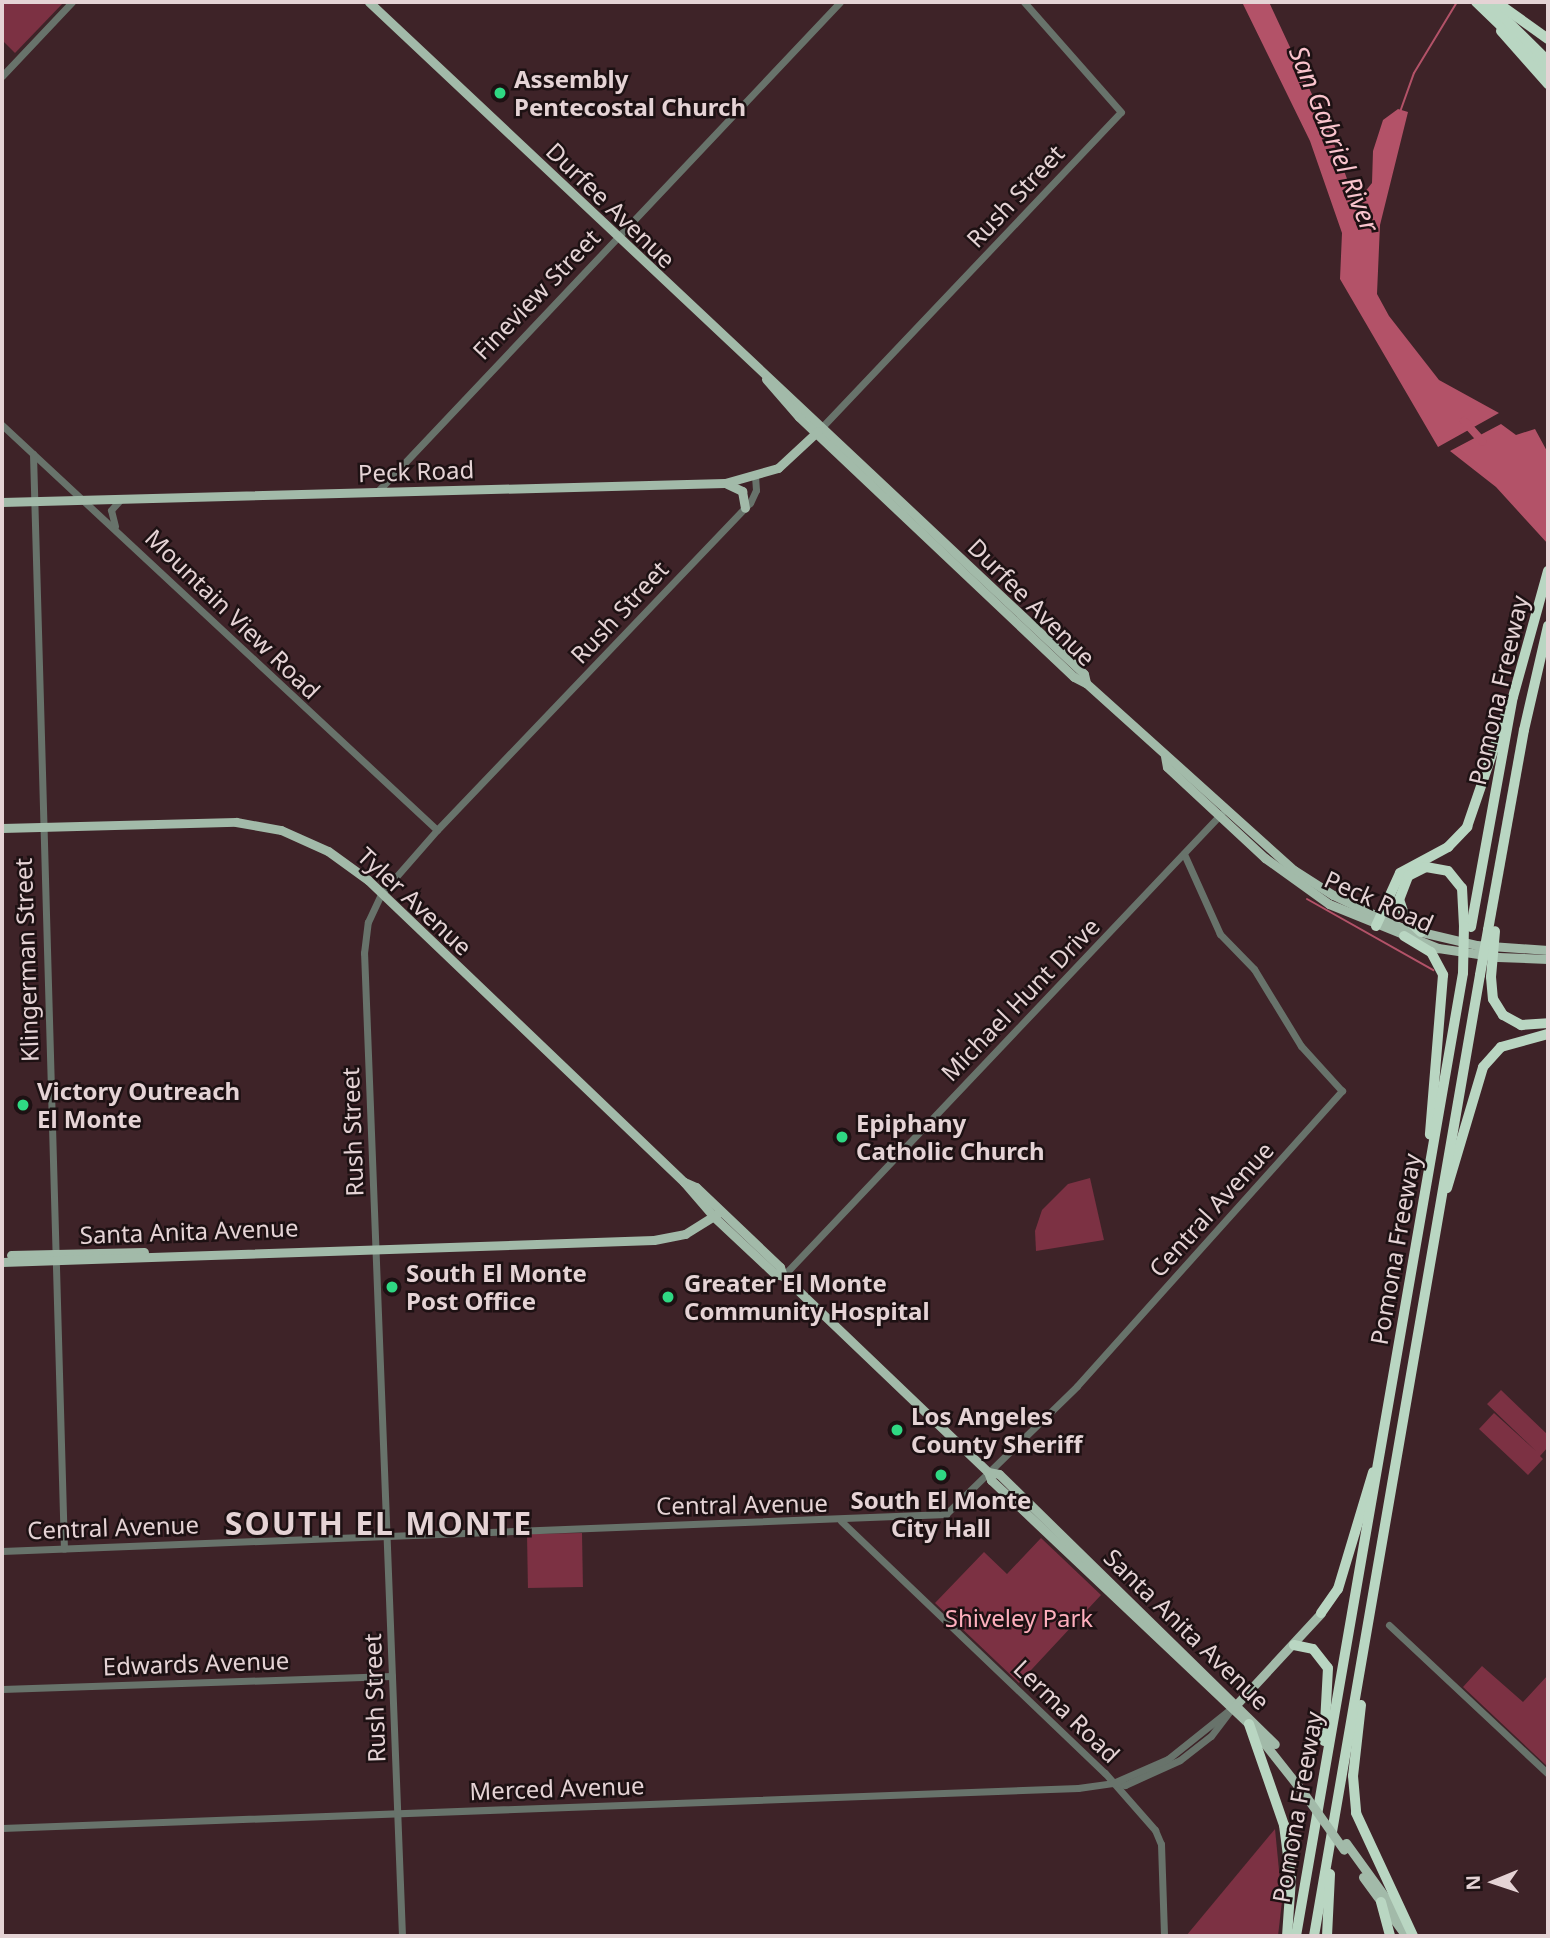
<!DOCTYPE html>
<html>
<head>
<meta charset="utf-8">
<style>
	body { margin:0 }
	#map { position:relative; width:1550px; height:1938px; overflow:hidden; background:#3e2328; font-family:"Noto Sans",sans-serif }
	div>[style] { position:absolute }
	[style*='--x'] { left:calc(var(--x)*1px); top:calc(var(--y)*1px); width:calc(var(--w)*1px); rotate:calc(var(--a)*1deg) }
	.green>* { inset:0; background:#7c3143; transform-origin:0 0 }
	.water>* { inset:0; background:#b35268 }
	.stream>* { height:2px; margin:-1px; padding:0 1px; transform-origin:1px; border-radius:1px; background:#b35268 }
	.river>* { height:8px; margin:-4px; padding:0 4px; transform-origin:4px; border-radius:4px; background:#b35268 }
	.minor>* { height:7px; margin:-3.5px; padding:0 3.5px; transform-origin:3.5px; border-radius:3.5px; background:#68736b }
	.major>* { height:9px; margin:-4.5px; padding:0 4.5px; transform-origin:4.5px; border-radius:4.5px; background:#a2baa9 }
	.highway>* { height:10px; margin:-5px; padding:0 5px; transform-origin:5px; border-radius:5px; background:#b9d6c2 }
	.major-bridge>* { height:9px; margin:-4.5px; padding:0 4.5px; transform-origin:4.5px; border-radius:4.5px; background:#a2baa9 }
	.highway-bridge>* { height:10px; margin:-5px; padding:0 5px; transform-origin:5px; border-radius:5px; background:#b9d6c2 }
	.dots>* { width:19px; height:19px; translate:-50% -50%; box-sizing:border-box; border:4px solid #1d1113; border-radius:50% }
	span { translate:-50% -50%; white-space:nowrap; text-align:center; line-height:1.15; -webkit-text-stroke:5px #1d1113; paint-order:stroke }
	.poi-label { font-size:24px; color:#e5d3d5; font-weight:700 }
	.left { translate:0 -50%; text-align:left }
	.street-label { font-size:24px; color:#e5d3d5 }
	.park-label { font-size:24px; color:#feafbd }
	.water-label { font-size:26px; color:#fac4cd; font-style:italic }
	.district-label { font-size:32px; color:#e5d3d5; font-weight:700; letter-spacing:2px }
	.frame { position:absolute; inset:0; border:4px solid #e5d3d5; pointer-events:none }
	.north { position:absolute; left:1459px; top:1847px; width:70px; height:70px; -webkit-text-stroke:5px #1d1113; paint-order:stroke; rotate:268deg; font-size:19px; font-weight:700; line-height:28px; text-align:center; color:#e5d3d5 }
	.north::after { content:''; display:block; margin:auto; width:24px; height:32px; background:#e5d3d5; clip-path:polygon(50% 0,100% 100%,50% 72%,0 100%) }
</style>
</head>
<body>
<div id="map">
	<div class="green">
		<div style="clip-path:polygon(2px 2px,64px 2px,15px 53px,2px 40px)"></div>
		<div style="clip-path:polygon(1090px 1178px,1104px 1240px,1036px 1251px,1035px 1231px,1042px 1210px,1068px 1184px)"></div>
		<div style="clip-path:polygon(1501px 1390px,1548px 1435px,1548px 1447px,1540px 1456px,1543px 1459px,1528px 1475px,1479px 1429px,1494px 1413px,1536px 1451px,1487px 1404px)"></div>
		<div style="left:582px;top:1533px;width:54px;height:55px;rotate:89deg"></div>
		<div style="clip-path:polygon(1041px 1538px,1101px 1595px,1019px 1683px,935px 1603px,984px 1552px,1007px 1574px)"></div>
		<div style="clip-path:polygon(1482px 1666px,1523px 1702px,1548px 1675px,1548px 1767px,1463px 1687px)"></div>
		<div style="clip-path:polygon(1275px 1829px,1282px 1901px,1278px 1936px,1186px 1936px)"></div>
	</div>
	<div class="water">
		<div style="clip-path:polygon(1242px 2px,1269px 2px,1330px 133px,1356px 203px,1372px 183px,1373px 151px,1383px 120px,1398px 109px,1408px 112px,1380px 225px,1377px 294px,1389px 316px,1439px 380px,1499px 413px,1438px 447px,1340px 279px,1342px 233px,1310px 141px)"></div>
		<div style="clip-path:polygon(1501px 424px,1516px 435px,1535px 429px,1548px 453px,1548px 544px,1496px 487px,1450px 451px)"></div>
	</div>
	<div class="stream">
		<div style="--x:1400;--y:112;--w:41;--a:-70.3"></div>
		<div style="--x:1414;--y:73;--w:83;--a:-58.8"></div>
		<div style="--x:1307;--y:899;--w:145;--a:29.4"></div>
	</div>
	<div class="river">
		<div style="--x:1464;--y:421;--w:28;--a:48"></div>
	</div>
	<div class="minor">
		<div style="--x:2;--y:76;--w:102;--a:-46.6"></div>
		<div style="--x:2;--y:425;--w:594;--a:42.95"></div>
		<div style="--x:822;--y:427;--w:434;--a:-46.5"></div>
		<div style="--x:1121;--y:112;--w:147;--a:-131.4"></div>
		<div style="--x:33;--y:454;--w:1095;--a:88.38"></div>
		<div style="--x:377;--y:492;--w:674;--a:-46.62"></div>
		<div style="--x:115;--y:526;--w:16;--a:-104"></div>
		<div style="--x:111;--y:510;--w:15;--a:-48"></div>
		<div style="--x:783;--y:1276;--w:637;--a:-46.53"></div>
		<div style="--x:841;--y:1521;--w:365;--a:43.7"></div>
		<div style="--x:1105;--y:1773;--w:76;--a:48.7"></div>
		<div style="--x:1155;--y:1830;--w:15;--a:67"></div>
		<div style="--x:1161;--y:1844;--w:92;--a:88.1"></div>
		<div style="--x:2;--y:1551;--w:945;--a:-2.24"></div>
		<div style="--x:946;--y:1514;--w:183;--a:-44.3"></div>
		<div style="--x:1077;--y:1386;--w:397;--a:-48.1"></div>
		<div style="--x:1342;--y:1091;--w:61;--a:-132.3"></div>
		<div style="--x:1301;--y:1046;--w:90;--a:-121.4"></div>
		<div style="--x:1254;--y:969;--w:49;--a:-134.2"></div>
		<div style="--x:1220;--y:934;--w:88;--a:-114.2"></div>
		<div style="--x:1389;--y:1625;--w:218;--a:43.1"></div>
		<div style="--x:2;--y:1689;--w:390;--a:-1.9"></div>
		<div style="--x:1113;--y:1783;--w:12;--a:9"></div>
		<div style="--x:1125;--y:1785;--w:60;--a:-24.4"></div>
		<div style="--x:1180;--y:1760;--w:39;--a:-38"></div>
		<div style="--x:1211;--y:1736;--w:35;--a:-53"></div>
		<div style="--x:2;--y:1828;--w:1077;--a:-2.13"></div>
		<div style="--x:1078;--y:1788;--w:35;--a:-8"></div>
		<div style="--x:1113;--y:1783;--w:60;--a:-23.6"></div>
		<div style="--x:1168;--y:1759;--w:82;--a:-38.6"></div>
		<div style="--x:402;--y:1936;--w:984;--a:-92.21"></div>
		<div style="--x:364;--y:953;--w:31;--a:-83"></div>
		<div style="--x:368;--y:922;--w:31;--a:-65"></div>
		<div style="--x:381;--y:894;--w:85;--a:-48.8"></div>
		<div style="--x:437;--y:830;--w:453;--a:-46.3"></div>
		<div style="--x:750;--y:503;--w:14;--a:-65"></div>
		<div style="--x:756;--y:490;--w:13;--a:-94"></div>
	</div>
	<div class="major">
		<div style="--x:369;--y:2;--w:981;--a:43.22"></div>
		<div style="--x:1084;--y:674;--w:9;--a:77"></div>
		<div style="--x:766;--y:379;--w:50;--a:49"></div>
		<div style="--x:799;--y:417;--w:378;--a:43.4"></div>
		<div style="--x:1074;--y:677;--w:13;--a:27"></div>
		<div style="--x:1086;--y:683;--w:280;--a:42"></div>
		<div style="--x:1294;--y:870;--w:46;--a:32.7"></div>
		<div style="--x:1333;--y:895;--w:74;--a:25.5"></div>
		<div style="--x:1400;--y:927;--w:78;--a:13.3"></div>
		<div style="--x:1476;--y:945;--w:72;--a:4"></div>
		<div style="--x:727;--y:484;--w:17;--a:25"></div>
		<div style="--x:742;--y:491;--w:17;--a:80"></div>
		<div style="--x:2;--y:502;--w:723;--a:-1.51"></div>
		<div style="--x:725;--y:483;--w:55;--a:-15.8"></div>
		<div style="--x:778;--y:468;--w:54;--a:-42.8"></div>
		<div style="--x:1165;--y:756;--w:11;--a:80"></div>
		<div style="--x:1167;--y:767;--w:134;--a:42.9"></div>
		<div style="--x:1265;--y:858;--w:79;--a:35.7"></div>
		<div style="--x:1329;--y:904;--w:118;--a:22"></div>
		<div style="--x:1438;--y:948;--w:61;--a:8.5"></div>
		<div style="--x:1498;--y:957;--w:50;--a:2.3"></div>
		<div style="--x:2;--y:828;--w:234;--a:-1.5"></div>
		<div style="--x:236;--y:822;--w:46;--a:10.1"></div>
		<div style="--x:281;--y:830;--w:51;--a:24.1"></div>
		<div style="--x:328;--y:851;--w:49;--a:35.9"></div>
		<div style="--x:368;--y:880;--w:437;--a:43.7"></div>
		<div style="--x:684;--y:1182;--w:46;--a:49.4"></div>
		<div style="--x:714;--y:1217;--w:83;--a:43.1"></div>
		<div style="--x:775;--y:1274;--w:8;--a:14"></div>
		<div style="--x:684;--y:1182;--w:13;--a:23"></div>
		<div style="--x:696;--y:1187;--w:116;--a:43.6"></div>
		<div style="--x:780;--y:1267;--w:9;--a:72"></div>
		<div style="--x:783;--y:1276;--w:284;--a:43.7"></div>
		<div style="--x:988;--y:1472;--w:9;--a:69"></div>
		<div style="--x:991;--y:1480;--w:355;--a:43.4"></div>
		<div style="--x:1249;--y:1724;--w:90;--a:51.7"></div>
		<div style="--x:11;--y:1255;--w:133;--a:-1.3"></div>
		<div style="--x:2;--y:1262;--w:652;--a:-1.93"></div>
		<div style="--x:654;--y:1240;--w:32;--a:-11"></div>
		<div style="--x:685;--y:1234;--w:38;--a:-32"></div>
		<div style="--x:988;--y:1472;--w:11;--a:10"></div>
		<div style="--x:999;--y:1474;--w:386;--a:44.4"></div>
		<div style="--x:1234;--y:1707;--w:128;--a:-47.2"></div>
		<div style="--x:1346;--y:1843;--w:102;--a:54.1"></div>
		<div style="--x:1363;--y:1877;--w:73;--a:53.9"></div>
	</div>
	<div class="highway">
		<div style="--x:1476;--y:2;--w:100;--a:43.8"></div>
		<div style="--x:1488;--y:2;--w:84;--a:44.5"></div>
		<div style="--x:1499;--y:4;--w:60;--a:35.5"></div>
		<div style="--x:1501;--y:31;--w:71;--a:48.4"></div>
		<div style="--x:1376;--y:926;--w:58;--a:-65.6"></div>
		<div style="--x:1400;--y:873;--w:55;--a:-28.4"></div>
		<div style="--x:1448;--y:847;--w:28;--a:-46"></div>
		<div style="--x:1467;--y:827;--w:127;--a:-71.1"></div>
		<div style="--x:1471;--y:927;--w:234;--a:-79.7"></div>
		<div style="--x:1513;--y:697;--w:131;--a:-74.5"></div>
		<div style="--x:1488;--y:930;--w:203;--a:-79.8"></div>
		<div style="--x:1524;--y:730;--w:107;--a:-77"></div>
		<div style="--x:1421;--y:932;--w:22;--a:-137"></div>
		<div style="--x:1405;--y:917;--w:18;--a:-109"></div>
		<div style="--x:1399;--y:900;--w:26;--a:-69"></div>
		<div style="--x:1408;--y:876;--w:20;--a:-27"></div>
		<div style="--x:1426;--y:867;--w:22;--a:10"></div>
		<div style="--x:1448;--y:871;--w:22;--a:51"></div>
		<div style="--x:1462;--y:888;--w:38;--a:87"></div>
		<div style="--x:1404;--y:936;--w:31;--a:31"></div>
		<div style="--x:1431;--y:952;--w:26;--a:62"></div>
		<div style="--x:1443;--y:975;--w:160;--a:94.7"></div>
		<div style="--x:1491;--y:977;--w:22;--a:85"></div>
		<div style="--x:1493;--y:999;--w:19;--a:58"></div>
		<div style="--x:1503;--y:1015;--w:21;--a:29"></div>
		<div style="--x:1521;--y:1025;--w:27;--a:-4"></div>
		<div style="--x:1447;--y:1188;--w:126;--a:-73.4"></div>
		<div style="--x:1483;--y:1067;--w:27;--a:-48"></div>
		<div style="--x:1501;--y:1047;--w:49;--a:-15.5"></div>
		<div style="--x:1321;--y:1613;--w:29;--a:-55"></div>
		<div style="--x:1338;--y:1589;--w:122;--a:-73.3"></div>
		<div style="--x:1294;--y:1645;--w:19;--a:12"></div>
		<div style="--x:1313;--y:1649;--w:24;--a:52"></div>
		<div style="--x:1328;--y:1668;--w:73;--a:93.1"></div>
		<div style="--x:1361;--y:1705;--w:71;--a:96.4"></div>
		<div style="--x:1353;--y:1776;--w:37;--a:85"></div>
		<div style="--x:1356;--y:1813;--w:136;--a:65.1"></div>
		<div style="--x:1249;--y:1724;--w:107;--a:70.9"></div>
		<div style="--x:1284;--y:1825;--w:54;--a:82.6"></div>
		<div style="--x:1291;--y:1879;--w:57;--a:94"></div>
		<div style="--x:1381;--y:1902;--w:35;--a:75"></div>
		<div style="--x:1296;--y:1936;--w:977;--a:-80.16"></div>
		<div style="--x:1314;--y:1936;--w:975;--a:-80.2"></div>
		<div style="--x:1327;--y:1936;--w:62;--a:-87.2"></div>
	</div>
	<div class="major-bridge">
		<div style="--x:1305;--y:1795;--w:67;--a:54.7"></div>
	</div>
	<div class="highway-bridge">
		<div style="--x:1463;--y:973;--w:47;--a:-88.8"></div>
		<div style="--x:1480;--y:975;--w:46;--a:-79.9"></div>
		<div style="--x:1491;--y:977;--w:46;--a:-85"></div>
	</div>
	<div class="dots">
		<div style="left:500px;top:93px;background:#2fd883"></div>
		<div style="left:23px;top:1105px;background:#2fd883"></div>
		<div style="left:842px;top:1137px;background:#2fd883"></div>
		<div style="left:392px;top:1287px;background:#2fd883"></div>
		<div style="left:668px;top:1297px;background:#2fd883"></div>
		<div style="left:897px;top:1430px;background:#2fd883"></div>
		<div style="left:941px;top:1475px;background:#2fd883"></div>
	</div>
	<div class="poi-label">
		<span class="left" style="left:514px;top:93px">Assembly<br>Pentecostal Church</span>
		<span class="left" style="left:37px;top:1105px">Victory Outreach<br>El Monte</span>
		<span class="left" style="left:856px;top:1137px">Epiphany<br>Catholic Church</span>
		<span class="left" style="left:406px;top:1287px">South El Monte<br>Post Office</span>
		<span class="left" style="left:684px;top:1297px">Greater El Monte<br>Community Hospital</span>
		<span class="left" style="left:911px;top:1430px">Los Angeles<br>County Sheriff</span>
		<span style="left:941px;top:1514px">South El Monte<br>City Hall</span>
	</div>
	<div class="street-label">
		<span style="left:1015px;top:196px;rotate:-47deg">Rush Street</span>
		<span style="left:611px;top:205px;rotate:44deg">Durfee Avenue</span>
		<span style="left:536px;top:294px;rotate:-46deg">Fineview Street</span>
		<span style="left:416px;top:471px;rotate:-2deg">Peck Road</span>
		<span style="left:1032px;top:602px;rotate:45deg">Durfee Avenue</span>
		<span style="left:619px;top:612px;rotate:-47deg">Rush Street</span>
		<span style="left:233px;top:614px;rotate:44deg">Mountain View Road</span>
		<span style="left:1498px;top:690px;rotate:-77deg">Pomona Freeway</span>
		<span style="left:415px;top:901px;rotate:43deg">Tyler Avenue</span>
		<span style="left:1379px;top:901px;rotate:24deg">Peck Road</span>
		<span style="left:26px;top:960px;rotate:-92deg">Klingerman Street</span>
		<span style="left:1020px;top:999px;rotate:-46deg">Michael Hunt Drive</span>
		<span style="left:352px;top:1132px;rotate:-92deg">Rush Street</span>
		<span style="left:1211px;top:1209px;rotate:-48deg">Central Avenue</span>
		<span style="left:189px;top:1231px;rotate:-2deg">Santa Anita Avenue</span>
		<span style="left:1395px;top:1249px;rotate:-80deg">Pomona Freeway</span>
		<span style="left:742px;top:1504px;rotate:-1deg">Central Avenue</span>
		<span style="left:113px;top:1527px;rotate:-2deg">Central Avenue</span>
		<span style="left:1187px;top:1629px;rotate:44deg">Santa Anita Avenue</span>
		<span style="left:196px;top:1663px;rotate:-2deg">Edwards Avenue</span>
		<span style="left:374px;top:1698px;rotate:-92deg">Rush Street</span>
		<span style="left:1067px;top:1711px;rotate:44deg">Lerma Road</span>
		<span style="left:557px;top:1788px;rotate:-2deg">Merced Avenue</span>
		<span style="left:1297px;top:1807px;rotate:-80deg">Pomona Freeway</span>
	</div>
	<div class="park-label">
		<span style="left:1019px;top:1618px">Shiveley Park</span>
	</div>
	<div class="water-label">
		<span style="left:1334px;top:139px;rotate:68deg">San Gabriel River</span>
	</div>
	<div class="district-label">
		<span style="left:379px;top:1523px">SOUTH EL MONTE</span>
	</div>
	<div class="frame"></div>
	<div class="north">N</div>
</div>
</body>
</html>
